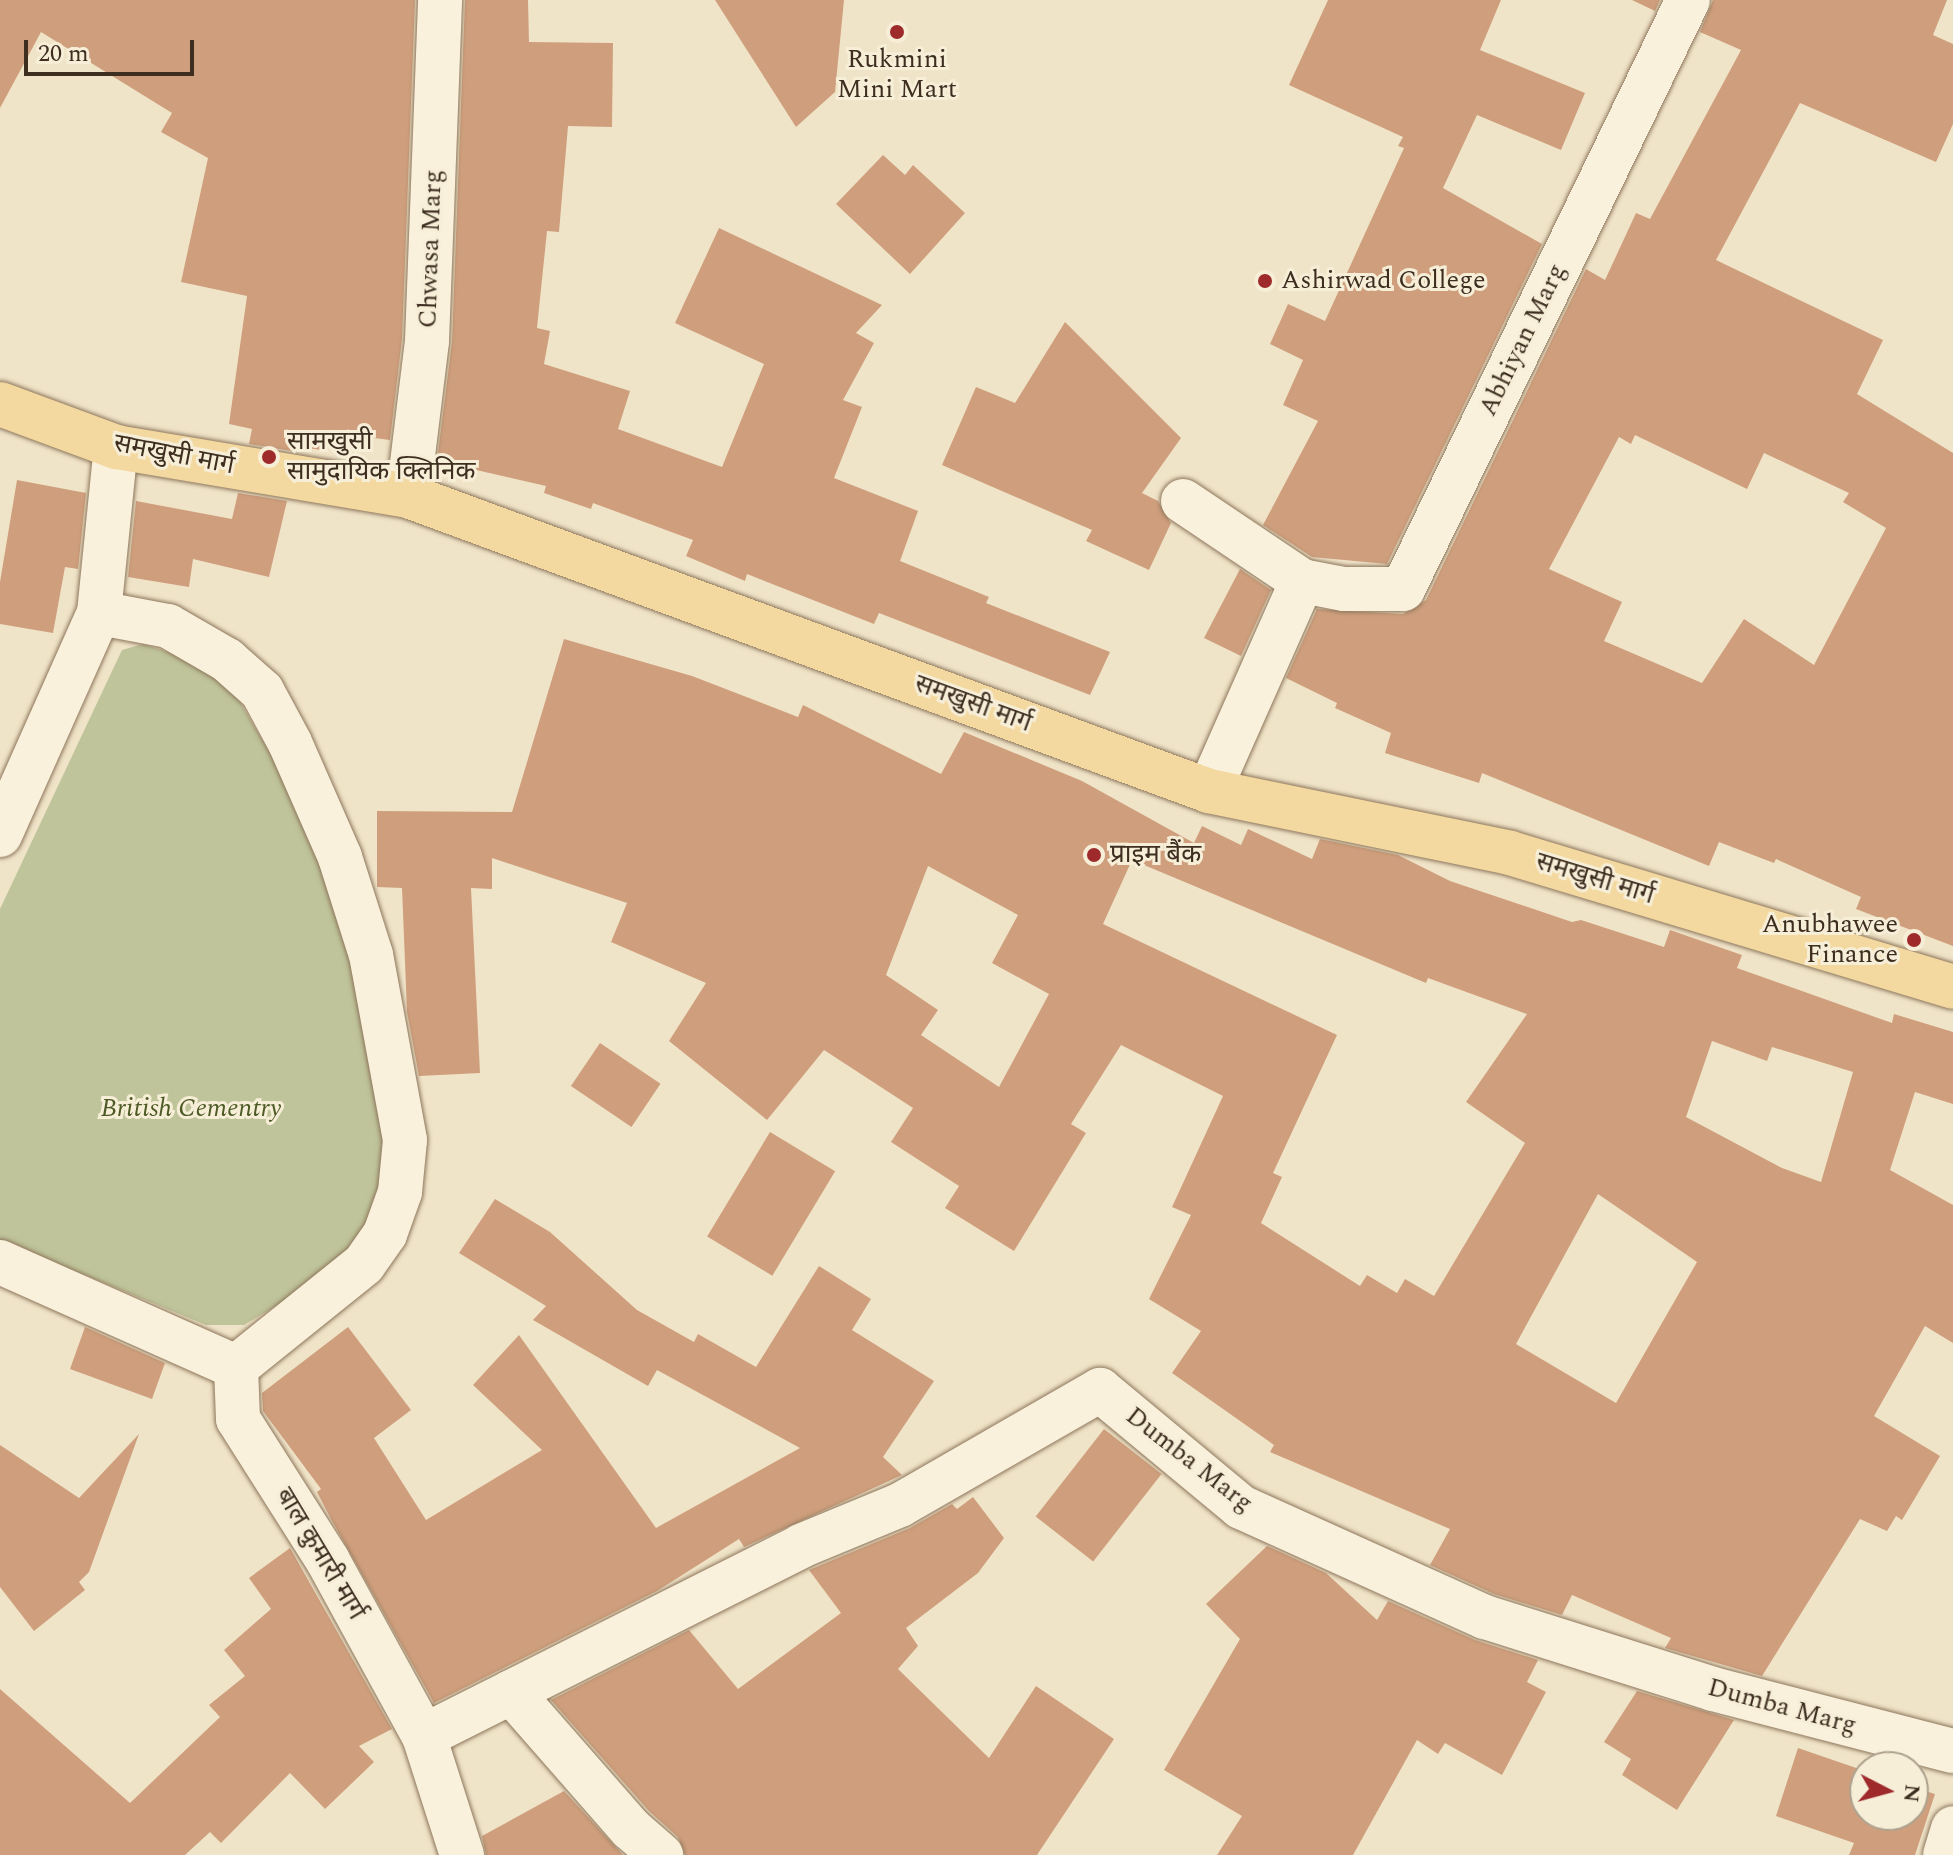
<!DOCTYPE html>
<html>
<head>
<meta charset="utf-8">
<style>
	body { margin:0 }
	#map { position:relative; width:1953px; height:1855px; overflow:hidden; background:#f0e4c8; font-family:Spectral,"Noto Sans Devanagari",serif }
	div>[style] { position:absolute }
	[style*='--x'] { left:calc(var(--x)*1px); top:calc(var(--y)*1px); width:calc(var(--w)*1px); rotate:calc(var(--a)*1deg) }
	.cemetery>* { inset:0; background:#bfc49a }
	.building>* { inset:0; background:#cf9f7d; transform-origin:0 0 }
	.roads { filter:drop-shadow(0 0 2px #8d765c) drop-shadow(0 0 2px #8d765c) }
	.minor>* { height:44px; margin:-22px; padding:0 22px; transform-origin:22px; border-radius:22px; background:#faf1dc }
	.major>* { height:44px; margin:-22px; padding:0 22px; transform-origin:22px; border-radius:22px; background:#f3d9a0 }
	.dots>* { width:22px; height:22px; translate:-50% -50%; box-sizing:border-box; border:4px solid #f7eed8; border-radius:50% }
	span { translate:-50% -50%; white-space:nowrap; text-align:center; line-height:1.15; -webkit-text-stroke:6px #f7eed8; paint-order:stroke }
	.poi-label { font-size:26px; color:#3d2e20 }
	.left { translate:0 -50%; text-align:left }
	.right { translate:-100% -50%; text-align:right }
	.street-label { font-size:26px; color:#3d2e20 }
	.park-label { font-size:26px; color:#4d5a26; font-style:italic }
	.north { position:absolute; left:1849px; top:1751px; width:80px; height:80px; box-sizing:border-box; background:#f7eed8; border:2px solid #ada18e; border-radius:50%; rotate:96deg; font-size:22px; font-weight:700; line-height:32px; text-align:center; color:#3d2e20 }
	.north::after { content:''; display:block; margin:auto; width:28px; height:36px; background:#9e2a2b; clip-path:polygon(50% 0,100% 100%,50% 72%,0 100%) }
	.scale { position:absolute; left:24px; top:40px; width:170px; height:36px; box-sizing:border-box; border:4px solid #3d2e20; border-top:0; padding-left:10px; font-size:24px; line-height:28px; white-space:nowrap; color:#3d2e20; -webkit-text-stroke:6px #f7eed8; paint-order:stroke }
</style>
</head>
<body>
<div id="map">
	<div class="cemetery">
		<div style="clip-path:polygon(143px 644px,192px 660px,236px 695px,284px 777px,331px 890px,371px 1027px,391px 1148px,379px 1215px,331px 1273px,244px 1325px,206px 1325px,0 1240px,0 909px,122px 650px)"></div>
	</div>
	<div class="building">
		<div style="clip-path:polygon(0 0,415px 0,402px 339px,390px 440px,325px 432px,322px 450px,299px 447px,298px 452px,249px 444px,252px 429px,229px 424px,247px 296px,181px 282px,208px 158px,161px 132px,172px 113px,41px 32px,0 108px)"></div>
		<div style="clip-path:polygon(465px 0,528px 0,529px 42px,613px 43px,612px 127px,568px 126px,559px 232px,547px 231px,537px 328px,550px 331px,544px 364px,630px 391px,618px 429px,722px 467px,764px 364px,675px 323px,719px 228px,882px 305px,856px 333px,874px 343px,843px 400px,862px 407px,834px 478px,918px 511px,900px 561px,989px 597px,986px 603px,1110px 652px,1090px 695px,879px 613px,874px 624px,747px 574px,745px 581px,686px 556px,693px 540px,593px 503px,591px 509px,544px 493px,546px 486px,437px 461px,452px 342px)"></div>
		<div style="clip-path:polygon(715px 0,844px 0,835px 92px,796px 127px)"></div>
		<div style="clip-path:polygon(1328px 0,1501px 0,1480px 50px,1585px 93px,1561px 150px,1477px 115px,1443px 188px,1542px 244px,1387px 564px,1312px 557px,1263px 525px,1318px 421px,1283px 405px,1303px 360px,1270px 344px,1288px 304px,1325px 321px,1404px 148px,1398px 146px,1403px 137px,1289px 85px)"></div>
		<div style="clip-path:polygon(1632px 0,1660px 0,1655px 11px)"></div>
		<div style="clip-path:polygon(evenodd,1713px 0,1947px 0,1933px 35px,1953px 44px,1953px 124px,1936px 162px,1800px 103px,1716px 260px,1883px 340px,1857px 394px,1953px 453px,1953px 946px,1856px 909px,1861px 897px,1776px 859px,1774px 863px,1719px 842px,1709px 866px,1482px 773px,1479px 783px,1385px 753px,1391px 733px,1335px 708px,1337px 703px,1286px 678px,1317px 609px,1403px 614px,1426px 600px,1586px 269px,1605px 280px,1636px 213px,1650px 219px,1741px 50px,1700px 32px,1713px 0,1635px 435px,1747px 489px,1764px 453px,1849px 493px,1843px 502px,1886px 528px,1814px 665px,1744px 619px,1702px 683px,1604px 641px,1622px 602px,1549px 569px,1619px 437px,1631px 444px,1635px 435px)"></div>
		<div style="clip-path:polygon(883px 155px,905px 175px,913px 165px,965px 213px,910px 274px,836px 204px)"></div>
		<div style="clip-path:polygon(1065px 322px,1181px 438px,1142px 493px,1158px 501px,1171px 523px,1149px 570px,1086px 541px,1092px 530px,942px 465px,976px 387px,1015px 403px)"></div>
		<div style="clip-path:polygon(17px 480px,86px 493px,78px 569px,65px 567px,53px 633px,0 624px,0 582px)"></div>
		<div style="clip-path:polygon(238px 493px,287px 501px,269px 577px,193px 559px,189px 587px,128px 577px,136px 501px,232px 519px)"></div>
		<div style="clip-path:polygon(1240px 569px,1271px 590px,1241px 656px,1204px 638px)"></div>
		<div style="clip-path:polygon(evenodd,564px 639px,692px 676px,798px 717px,803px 705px,941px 774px,964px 732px,1082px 781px,1194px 843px,1202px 826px,1241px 845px,1248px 829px,1312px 859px,1320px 839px,1398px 855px,1450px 881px,1572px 922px,1581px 920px,1664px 947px,1670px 930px,1742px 955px,1737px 968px,1892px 1023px,1894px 1014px,1953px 1032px,1953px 1104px,1915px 1092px,1890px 1170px,1953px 1205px,1953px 1343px,1925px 1326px,1874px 1416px,1940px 1456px,1902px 1520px,1896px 1516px,1887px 1531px,1860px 1519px,1762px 1676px,1665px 1648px,1671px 1638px,1572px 1595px,1562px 1615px,1494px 1594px,1430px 1565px,1450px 1529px,1270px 1452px,1274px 1445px,1172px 1373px,1201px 1331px,1149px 1299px,1191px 1215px,1172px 1207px,1223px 1096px,1121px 1045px,1071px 1124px,1086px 1133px,1014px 1251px,945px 1208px,959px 1186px,891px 1142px,913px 1108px,824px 1050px,767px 1120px,669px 1041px,706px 983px,611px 942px,627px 903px,492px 858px,492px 889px,471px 888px,480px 1073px,419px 1076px,407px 1012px,402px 888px,377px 887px,377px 811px,512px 812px,564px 639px,1132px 860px,1426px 983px,1428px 978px,1527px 1014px,1466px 1102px,1525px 1143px,1434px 1296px,1405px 1279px,1397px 1293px,1367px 1275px,1360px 1286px,1261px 1223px,1282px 1177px,1273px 1173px,1337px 1035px,1103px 924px,1132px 860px,564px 639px,928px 866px,1018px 915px,992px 963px,1049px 994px,999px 1087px,921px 1035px,938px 1010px,886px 975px,928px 866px,564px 639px,1712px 1041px,1767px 1061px,1772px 1047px,1853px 1072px,1821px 1182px,1782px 1168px,1686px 1117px,1712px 1041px,564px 639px,1598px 1194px,1697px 1262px,1616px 1403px,1516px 1344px,1598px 1194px)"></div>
		<div style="left:600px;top:1043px;width:73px;height:52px;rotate:34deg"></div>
		<div style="left:770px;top:1132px;width:76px;height:122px;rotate:31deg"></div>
		<div style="clip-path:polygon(495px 1199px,550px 1232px,637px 1310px,694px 1342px,698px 1334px,756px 1367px,819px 1266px,871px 1299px,852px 1330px,934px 1381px,883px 1457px,902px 1475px,744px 1547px,739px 1539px,657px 1591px,434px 1703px,331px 1519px,317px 1492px,321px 1489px,263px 1411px,262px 1393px,348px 1327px,411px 1410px,374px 1438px,426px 1520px,542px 1450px,473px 1385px,519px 1335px,656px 1528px,800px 1448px,657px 1370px,648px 1386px,533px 1320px,546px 1306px,459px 1253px)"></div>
		<div style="clip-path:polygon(85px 1327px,165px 1363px,152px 1399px,70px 1369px)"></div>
		<div style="left:1104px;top:1429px;width:73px;height:111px;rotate:38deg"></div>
		<div style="clip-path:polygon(139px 1434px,89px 1572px,79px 1582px,85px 1590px,34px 1631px,0 1587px,0 1445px,79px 1498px)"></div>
		<div style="clip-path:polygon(973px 1497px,1004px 1538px,978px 1573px,906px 1628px,918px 1646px,898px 1669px,989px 1758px,1036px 1686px,1114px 1739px,1037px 1855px,685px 1855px,678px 1837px,649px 1811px,551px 1700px,689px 1630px,738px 1689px,841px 1613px,809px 1570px,910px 1528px,952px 1504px,957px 1509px)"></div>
		<div style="clip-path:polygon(1267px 1546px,1326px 1573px,1377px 1620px,1388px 1601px,1475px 1640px,1538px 1660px,1527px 1682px,1546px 1692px,1502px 1775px,1445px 1743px,1438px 1754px,1417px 1740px,1353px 1855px,1217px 1855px,1242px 1816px,1164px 1770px,1240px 1639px,1206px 1604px)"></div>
		<div style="clip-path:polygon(290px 1548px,392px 1729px,359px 1746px,374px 1762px,325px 1809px,290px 1773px,221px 1843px,210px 1832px,185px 1855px,0 1855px,0 1689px,130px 1803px,220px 1717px,209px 1705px,245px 1676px,224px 1650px,271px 1609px,249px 1578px)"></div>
		<div style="clip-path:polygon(1637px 1691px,1734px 1720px,1677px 1810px,1622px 1775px,1631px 1759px,1604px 1742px)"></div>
		<div style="clip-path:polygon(1798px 1748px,1865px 1771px,1865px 1815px,1913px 1815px,1913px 1787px,1935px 1794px,1915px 1855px,1849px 1855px,1854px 1843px,1776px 1816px)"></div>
		<div style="clip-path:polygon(564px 1791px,623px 1855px,486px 1855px,482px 1836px)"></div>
	</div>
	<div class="roads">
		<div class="minor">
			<div style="--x:408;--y:496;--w:156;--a:-83"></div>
			<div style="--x:427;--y:341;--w:341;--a:-87.8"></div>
			<div style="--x:1183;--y:501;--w:143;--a:33.9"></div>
			<div style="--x:1209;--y:791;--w:230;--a:-66.1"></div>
			<div style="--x:1302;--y:581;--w:43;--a:10.8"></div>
			<div style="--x:1344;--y:589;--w:59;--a:0"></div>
			<div style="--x:1403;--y:589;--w:654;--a:-64.18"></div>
			<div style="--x:0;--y:835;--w:243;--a:-66"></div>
			<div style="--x:99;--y:613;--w:167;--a:-84.2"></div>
			<div style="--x:0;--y:1262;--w:258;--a:24"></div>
			<div style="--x:236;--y:1367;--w:164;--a:-38.8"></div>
			<div style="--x:364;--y:1264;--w:37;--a:-55"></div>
			<div style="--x:385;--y:1234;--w:45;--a:-70.3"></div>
			<div style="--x:400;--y:1192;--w:52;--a:-84.5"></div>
			<div style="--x:405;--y:1140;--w:188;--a:-100.4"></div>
			<div style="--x:371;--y:955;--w:103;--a:-107.6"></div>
			<div style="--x:340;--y:857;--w:124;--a:-113.7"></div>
			<div style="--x:290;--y:743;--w:59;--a:-118.3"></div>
			<div style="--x:262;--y:691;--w:47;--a:-138.5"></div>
			<div style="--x:227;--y:660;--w:68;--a:-150"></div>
			<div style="--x:168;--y:626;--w:70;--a:-169.3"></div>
			<div style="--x:236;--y:1367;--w:52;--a:87.8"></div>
			<div style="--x:238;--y:1419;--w:168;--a:57.6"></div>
			<div style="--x:328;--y:1561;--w:200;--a:61.3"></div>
			<div style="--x:424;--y:1736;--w:125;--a:72.3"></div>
			<div style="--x:511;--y:1692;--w:182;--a:48.8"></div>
			<div style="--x:631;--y:1829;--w:40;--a:41"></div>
			<div style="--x:424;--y:1736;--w:422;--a:-26.7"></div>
			<div style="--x:801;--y:1546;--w:107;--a:-22.5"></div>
			<div style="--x:900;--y:1505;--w:231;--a:-29.9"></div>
			<div style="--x:1100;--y:1390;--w:183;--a:39.7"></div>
			<div style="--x:1241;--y:1507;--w:268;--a:24.3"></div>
			<div style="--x:1485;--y:1617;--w:239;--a:17.5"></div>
			<div style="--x:1713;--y:1689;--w:248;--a:14.5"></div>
			<div style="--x:1945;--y:1855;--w:28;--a:-73"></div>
		</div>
		<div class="major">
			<div style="--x:0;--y:404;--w:124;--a:20.3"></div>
			<div style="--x:116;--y:447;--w:296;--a:9.5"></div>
			<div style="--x:408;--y:496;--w:854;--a:20.22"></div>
			<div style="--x:1209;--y:791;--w:307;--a:11.6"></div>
			<div style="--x:1510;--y:853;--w:463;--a:16.8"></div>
		</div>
	</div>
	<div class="dots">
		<div style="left:897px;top:32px;background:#9e2a2b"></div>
		<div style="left:1265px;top:281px;background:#9e2a2b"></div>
		<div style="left:269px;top:457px;background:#9e2a2b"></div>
		<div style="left:1094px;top:855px;background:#9e2a2b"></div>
		<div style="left:1914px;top:940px;background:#9e2a2b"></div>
	</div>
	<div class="poi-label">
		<span style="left:897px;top:75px">Rukmini<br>Mini Mart</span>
		<span class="left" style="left:1281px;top:281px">Ashirwad College</span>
		<span class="left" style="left:287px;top:457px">सामखुसी<br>सामुदायिक क्लिनिक</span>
		<span class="left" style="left:1110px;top:855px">प्राइम बैंक</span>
		<span class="right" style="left:1898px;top:940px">Anubhawee<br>Finance</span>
	</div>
	<div class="street-label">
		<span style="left:431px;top:249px;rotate:-88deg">Chwasa Marg</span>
		<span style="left:1523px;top:340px;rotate:-64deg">Abhiyan Marg</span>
		<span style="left:174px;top:455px;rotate:11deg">समखुसी मार्ग</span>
		<span style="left:973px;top:704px;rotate:20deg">समखुसी मार्ग</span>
		<span style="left:1595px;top:879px;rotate:17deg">समखुसी मार्ग</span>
		<span style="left:1189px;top:1460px;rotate:38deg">Dumba Marg</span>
		<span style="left:320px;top:1554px;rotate:59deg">बाल कुमारी मार्ग</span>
		<span style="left:1782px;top:1707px;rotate:15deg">Dumba Marg</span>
	</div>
	<div class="park-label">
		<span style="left:191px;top:1109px">British Cementry</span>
	</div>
	<div class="north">N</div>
	<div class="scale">20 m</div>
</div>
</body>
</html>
